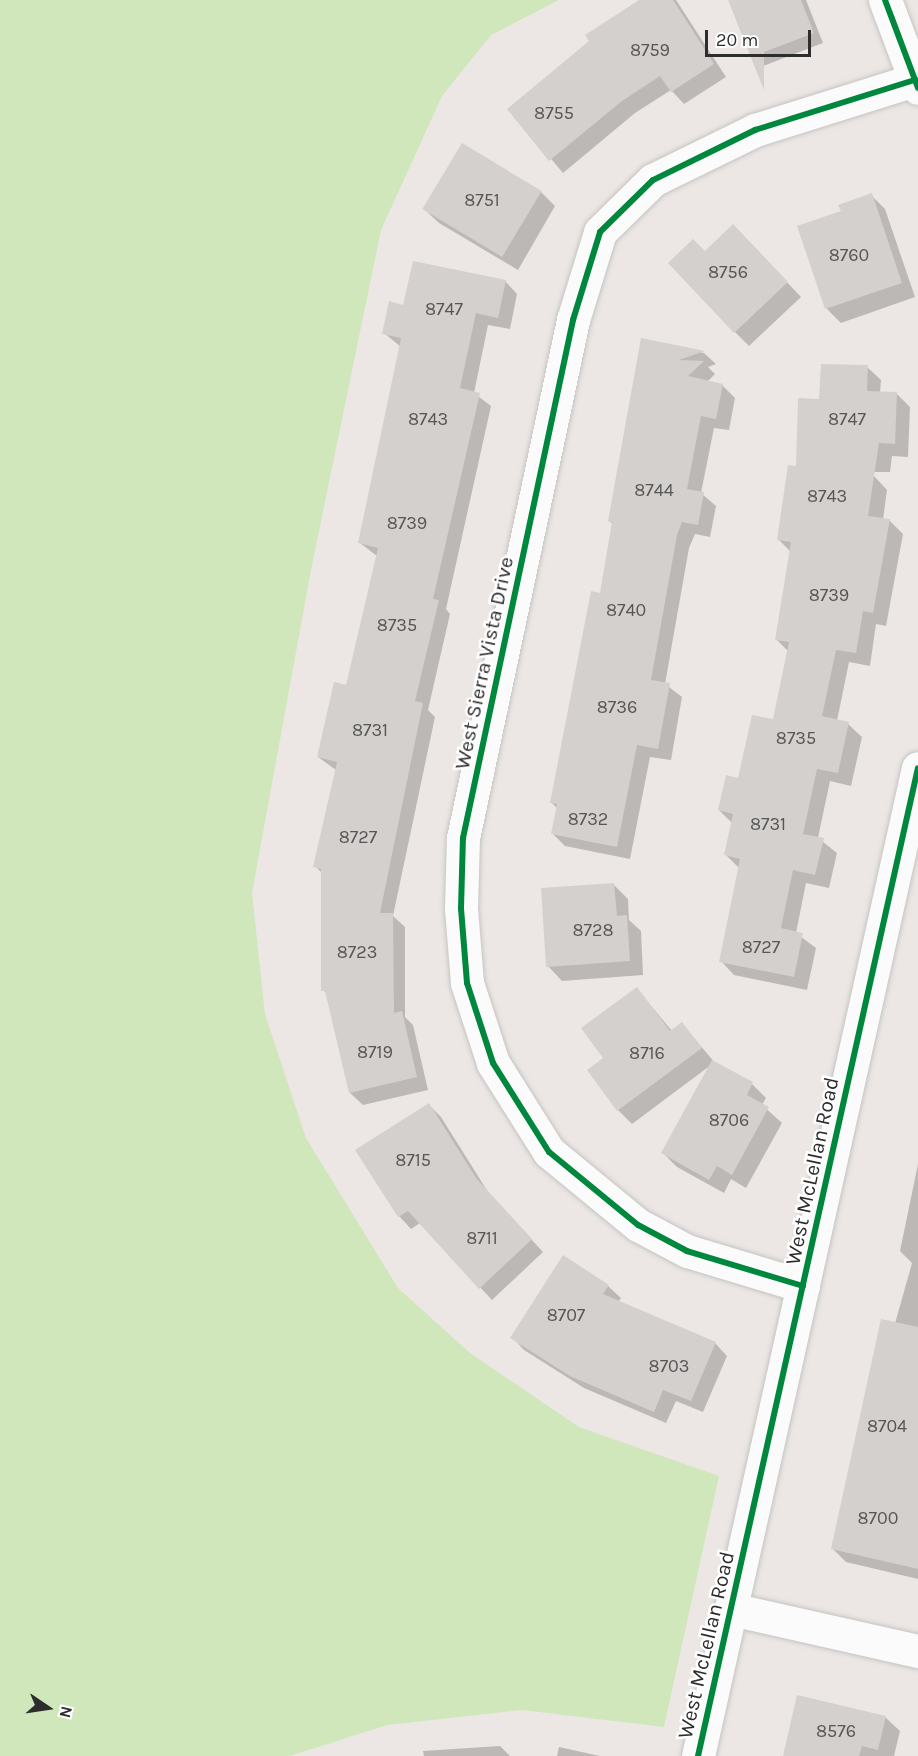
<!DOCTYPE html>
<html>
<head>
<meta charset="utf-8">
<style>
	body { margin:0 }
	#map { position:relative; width:918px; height:1756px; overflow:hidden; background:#ece7e4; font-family:Karla,sans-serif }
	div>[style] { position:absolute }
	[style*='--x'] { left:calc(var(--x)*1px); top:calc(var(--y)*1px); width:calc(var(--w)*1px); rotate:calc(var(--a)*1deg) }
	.green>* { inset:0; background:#d0e7bc }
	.shadow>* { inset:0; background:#0003 }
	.building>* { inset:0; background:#d3d0cd; transform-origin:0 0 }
	.roads { filter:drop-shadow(0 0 2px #c5c4c4) drop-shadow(0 0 2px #c5c4c4) }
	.street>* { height:33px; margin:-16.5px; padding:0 16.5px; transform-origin:16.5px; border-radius:16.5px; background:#fcfbfb }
	.cycleway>* { height:6px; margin:-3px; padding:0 3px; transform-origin:3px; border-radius:3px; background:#00873e }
	span { translate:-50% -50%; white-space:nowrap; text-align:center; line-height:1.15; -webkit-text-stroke:5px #fff; paint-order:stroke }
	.number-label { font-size:18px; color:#575656 }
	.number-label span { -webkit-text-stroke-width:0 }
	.street-label { font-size:21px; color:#2d2d2d }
	.north { position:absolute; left:18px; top:1678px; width:60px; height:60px; -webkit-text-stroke:4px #fff; paint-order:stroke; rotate:103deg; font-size:16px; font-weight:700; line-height:24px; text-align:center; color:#2d2d2d }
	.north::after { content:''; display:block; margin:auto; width:21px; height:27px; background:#2d2d2d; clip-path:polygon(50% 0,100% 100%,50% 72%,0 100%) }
	.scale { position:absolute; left:705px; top:30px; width:106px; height:27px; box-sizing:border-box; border:3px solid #2d2d2d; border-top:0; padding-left:8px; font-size:18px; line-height:21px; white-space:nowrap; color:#2d2d2d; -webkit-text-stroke:4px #fff; paint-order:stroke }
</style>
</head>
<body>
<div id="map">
	<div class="green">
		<div style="clip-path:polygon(0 0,559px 0,491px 35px,442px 96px,381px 230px,311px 570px,252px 893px,265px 1014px,306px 1138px,398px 1288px,470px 1353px,579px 1427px,719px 1476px,664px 1727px,522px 1710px,387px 1725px,290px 1756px,0 1756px)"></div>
	</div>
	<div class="shadow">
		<div style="clip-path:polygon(642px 0,676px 0,726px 77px,684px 104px,671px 90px,635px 113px,563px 173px,509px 109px)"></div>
		<div style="clip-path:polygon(729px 0,806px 0,823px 43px,761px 67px)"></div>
		<div style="clip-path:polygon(541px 192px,555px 206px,518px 270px,439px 223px,424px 209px)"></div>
		<div style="clip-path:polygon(871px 195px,885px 209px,915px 297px,841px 323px,827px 309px,799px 227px,842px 212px)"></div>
		<div style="clip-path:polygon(747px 240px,801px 297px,749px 346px,735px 332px,705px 252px)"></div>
		<div style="clip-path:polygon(505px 281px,517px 294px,510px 329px,488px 325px,474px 393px,491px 406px,446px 609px,450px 614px,428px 710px,435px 717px,393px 916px,405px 927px,405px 1017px,413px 1025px,428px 1090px,363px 1105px,350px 1093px,328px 995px,323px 990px,323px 874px,315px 866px,336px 770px,318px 757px,347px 687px,377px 556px,360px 543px,401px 347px,384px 333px,404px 306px)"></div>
		<div style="clip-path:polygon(642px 340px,704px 353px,716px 364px,708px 367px,715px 374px,707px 382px,722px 385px,735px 398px,729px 430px,714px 428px,701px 493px,716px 506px,710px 537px,695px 534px,689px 548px,665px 684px,682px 697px,671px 760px,650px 757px,630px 859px,565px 846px,553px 834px,557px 808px,551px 802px,601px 594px,613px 524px,609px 521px)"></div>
		<div style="clip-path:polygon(867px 367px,881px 380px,880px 393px,897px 394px,910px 407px,908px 457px,892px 456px,890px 472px,861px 472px,874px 476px,887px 490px,883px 520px,890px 521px,903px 534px,886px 626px,876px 624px,870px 666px,849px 662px,837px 721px,848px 724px,862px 737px,851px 786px,830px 781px,818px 838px,837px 853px,829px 888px,806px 883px,796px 933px,816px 948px,807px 990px,734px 975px,721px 961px,740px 869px,725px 854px,732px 823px,719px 810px,774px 721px,789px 652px,776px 639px,791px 552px,778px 539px,798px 468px,821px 400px)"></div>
		<div style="clip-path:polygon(613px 884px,628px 899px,629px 920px,641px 931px,643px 975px,562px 981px,548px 966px)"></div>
		<div style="clip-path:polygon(637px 989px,672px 1031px,682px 1024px,716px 1064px,752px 1084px,766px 1098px,762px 1105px,782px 1123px,746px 1188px,731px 1179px,724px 1193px,677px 1167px,663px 1153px,711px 1065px,632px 1124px,618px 1110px,605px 1058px)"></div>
		<div style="clip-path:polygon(429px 1105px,441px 1117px,488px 1192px,543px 1252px,492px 1300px,420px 1223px,411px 1229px,399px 1216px)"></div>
		<div style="clip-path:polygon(918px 1164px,918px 1579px,846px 1562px,832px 1548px,912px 1263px,900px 1251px)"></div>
		<div style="clip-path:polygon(608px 1286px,621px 1298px,618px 1302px,715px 1343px,727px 1356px,703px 1412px,676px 1401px,666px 1423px,584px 1388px,524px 1350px,512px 1337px)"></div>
		<div style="clip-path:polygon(885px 1717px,900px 1731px,894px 1756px,784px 1756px)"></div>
		<div style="clip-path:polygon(500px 1746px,510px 1756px,424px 1756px,423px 1751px)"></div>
		<div style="clip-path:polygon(559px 1747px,600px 1756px,557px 1756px)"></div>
	</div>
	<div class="building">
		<div style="clip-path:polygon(639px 0,673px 0,714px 64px,671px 92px,660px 76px,622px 101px,549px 161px,507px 109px,589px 41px,585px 35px)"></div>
		<div style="clip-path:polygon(728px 0,801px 0,814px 33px,764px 52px,764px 90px)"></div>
		<div style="left:462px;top:143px;width:93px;height:77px;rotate:31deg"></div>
		<div style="clip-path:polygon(872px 193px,902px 283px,825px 309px,797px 226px,841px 211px,838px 205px)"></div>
		<div style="clip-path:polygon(733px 224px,788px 282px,734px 333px,668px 263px,693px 239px,705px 251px)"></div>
		<div style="clip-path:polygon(413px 261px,506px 280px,498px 318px,476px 313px,460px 388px,480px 393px,433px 599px,439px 600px,415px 701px,423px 703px,380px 913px,393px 913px,394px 1013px,402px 1011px,417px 1077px,349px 1093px,325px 991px,321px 991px,321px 869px,313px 867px,337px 762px,317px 757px,334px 682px,346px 685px,378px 548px,358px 543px,401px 338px,382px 334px,389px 301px,403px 305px)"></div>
		<div style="clip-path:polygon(641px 338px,705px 351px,679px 360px,704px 361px,688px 376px,723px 384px,716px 419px,701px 416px,687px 489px,704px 492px,698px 525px,682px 522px,677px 535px,651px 680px,670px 683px,658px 749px,637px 745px,617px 847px,551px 834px,557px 804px,550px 803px,591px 591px,600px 593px,612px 522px,608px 521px)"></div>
		<div style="clip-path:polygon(821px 364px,868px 365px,867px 391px,897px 392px,895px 444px,879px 443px,868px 516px,890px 519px,873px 613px,863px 611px,856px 653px,836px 650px,822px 716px,849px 722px,838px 773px,817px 769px,803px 834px,824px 838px,815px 875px,793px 870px,781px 928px,803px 933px,794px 977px,719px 962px,740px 859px,724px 855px,733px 814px,718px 810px,726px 775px,738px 778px,752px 715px,773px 719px,789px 642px,775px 640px,791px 542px,777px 540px,788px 465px,796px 466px,798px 398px,819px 399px)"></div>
		<div style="clip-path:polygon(614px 883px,617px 916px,627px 915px,630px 961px,546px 967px,541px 888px)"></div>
		<div style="clip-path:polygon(637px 987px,670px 1031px,682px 1022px,702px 1048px,617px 1111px,587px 1070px,603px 1058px,581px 1028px)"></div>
		<div style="clip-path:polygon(712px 1060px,753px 1082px,747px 1095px,769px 1107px,732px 1175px,717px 1166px,709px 1180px,661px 1153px)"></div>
		<div style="clip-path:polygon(429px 1103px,476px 1178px,532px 1239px,479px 1289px,408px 1211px,398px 1217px,355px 1150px)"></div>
		<div style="clip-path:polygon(563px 1255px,609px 1285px,603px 1294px,716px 1342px,691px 1401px,663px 1390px,654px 1412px,570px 1376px,510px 1338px)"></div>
		<div style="clip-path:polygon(881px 1319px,918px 1327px,918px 1569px,831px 1549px)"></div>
		<div style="clip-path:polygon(797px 1695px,886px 1716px,878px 1750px,862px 1746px,859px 1756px,783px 1756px)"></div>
	</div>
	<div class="roads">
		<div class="street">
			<div style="--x:885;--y:0;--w:94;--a:69.4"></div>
			<div style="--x:803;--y:1286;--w:121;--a:-163.2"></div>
			<div style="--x:687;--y:1251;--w:55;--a:-152"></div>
			<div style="--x:638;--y:1225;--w:115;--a:-140.6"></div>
			<div style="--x:549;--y:1152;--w:105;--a:-122.2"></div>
			<div style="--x:493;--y:1063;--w:84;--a:-108"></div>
			<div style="--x:467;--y:983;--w:75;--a:-94.6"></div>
			<div style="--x:461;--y:908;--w:70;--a:-88.4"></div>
			<div style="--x:463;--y:838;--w:530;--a:-78.01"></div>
			<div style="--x:573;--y:320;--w:92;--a:-72.9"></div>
			<div style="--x:600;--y:232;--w:74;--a:-44.5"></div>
			<div style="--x:653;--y:180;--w:114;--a:-26.1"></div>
			<div style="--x:755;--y:130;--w:168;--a:-17.4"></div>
			<div style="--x:731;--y:1609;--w:192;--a:12.7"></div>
			<div style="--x:698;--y:1756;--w:1012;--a:-77.45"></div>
		</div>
	</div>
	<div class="cycleway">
		<div style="--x:885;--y:0;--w:94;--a:69.4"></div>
		<div style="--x:803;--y:1286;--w:121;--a:-163.2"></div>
		<div style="--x:687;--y:1251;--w:55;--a:-152"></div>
		<div style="--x:638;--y:1225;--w:115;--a:-140.6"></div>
		<div style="--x:549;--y:1152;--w:105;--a:-122.2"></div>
		<div style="--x:493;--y:1063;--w:84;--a:-108"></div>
		<div style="--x:467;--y:983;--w:75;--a:-94.6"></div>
		<div style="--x:461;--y:908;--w:70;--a:-88.4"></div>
		<div style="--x:463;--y:838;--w:530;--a:-78.01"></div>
		<div style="--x:573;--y:320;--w:92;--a:-72.9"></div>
		<div style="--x:600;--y:232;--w:74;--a:-44.5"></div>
		<div style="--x:653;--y:180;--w:114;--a:-26.1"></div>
		<div style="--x:755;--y:130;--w:168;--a:-17.4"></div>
		<div style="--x:698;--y:1756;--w:1012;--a:-77.45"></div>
	</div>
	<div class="number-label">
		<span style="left:650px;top:50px">8759</span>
		<span style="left:554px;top:113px">8755</span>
		<span style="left:482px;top:200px">8751</span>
		<span style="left:849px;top:255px">8760</span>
		<span style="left:728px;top:272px">8756</span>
		<span style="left:444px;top:309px">8747</span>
		<span style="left:428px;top:419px">8743</span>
		<span style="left:847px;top:419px">8747</span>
		<span style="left:654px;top:490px">8744</span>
		<span style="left:827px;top:496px">8743</span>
		<span style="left:407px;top:523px">8739</span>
		<span style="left:829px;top:595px">8739</span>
		<span style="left:626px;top:610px">8740</span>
		<span style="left:397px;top:625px">8735</span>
		<span style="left:617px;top:707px">8736</span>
		<span style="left:370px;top:730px">8731</span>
		<span style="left:796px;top:738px">8735</span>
		<span style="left:588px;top:819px">8732</span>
		<span style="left:768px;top:824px">8731</span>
		<span style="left:358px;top:837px">8727</span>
		<span style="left:593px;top:930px">8728</span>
		<span style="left:761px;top:947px">8727</span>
		<span style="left:357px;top:952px">8723</span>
		<span style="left:375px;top:1052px">8719</span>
		<span style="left:647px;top:1053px">8716</span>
		<span style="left:729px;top:1120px">8706</span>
		<span style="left:413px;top:1160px">8715</span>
		<span style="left:482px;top:1238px">8711</span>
		<span style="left:566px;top:1315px">8707</span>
		<span style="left:669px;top:1366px">8703</span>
		<span style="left:887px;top:1426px">8704</span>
		<span style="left:878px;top:1518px">8700</span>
		<span style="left:836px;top:1731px">8576</span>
	</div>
	<div class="street-label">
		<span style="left:484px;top:663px;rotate:-78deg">West Sierra Vista Drive</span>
		<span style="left:812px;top:1171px;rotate:-78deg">West McLellan Road</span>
		<span style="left:706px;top:1645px;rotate:-77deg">West McLellan Road</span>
	</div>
	<div class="north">N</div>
	<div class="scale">20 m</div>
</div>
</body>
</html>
